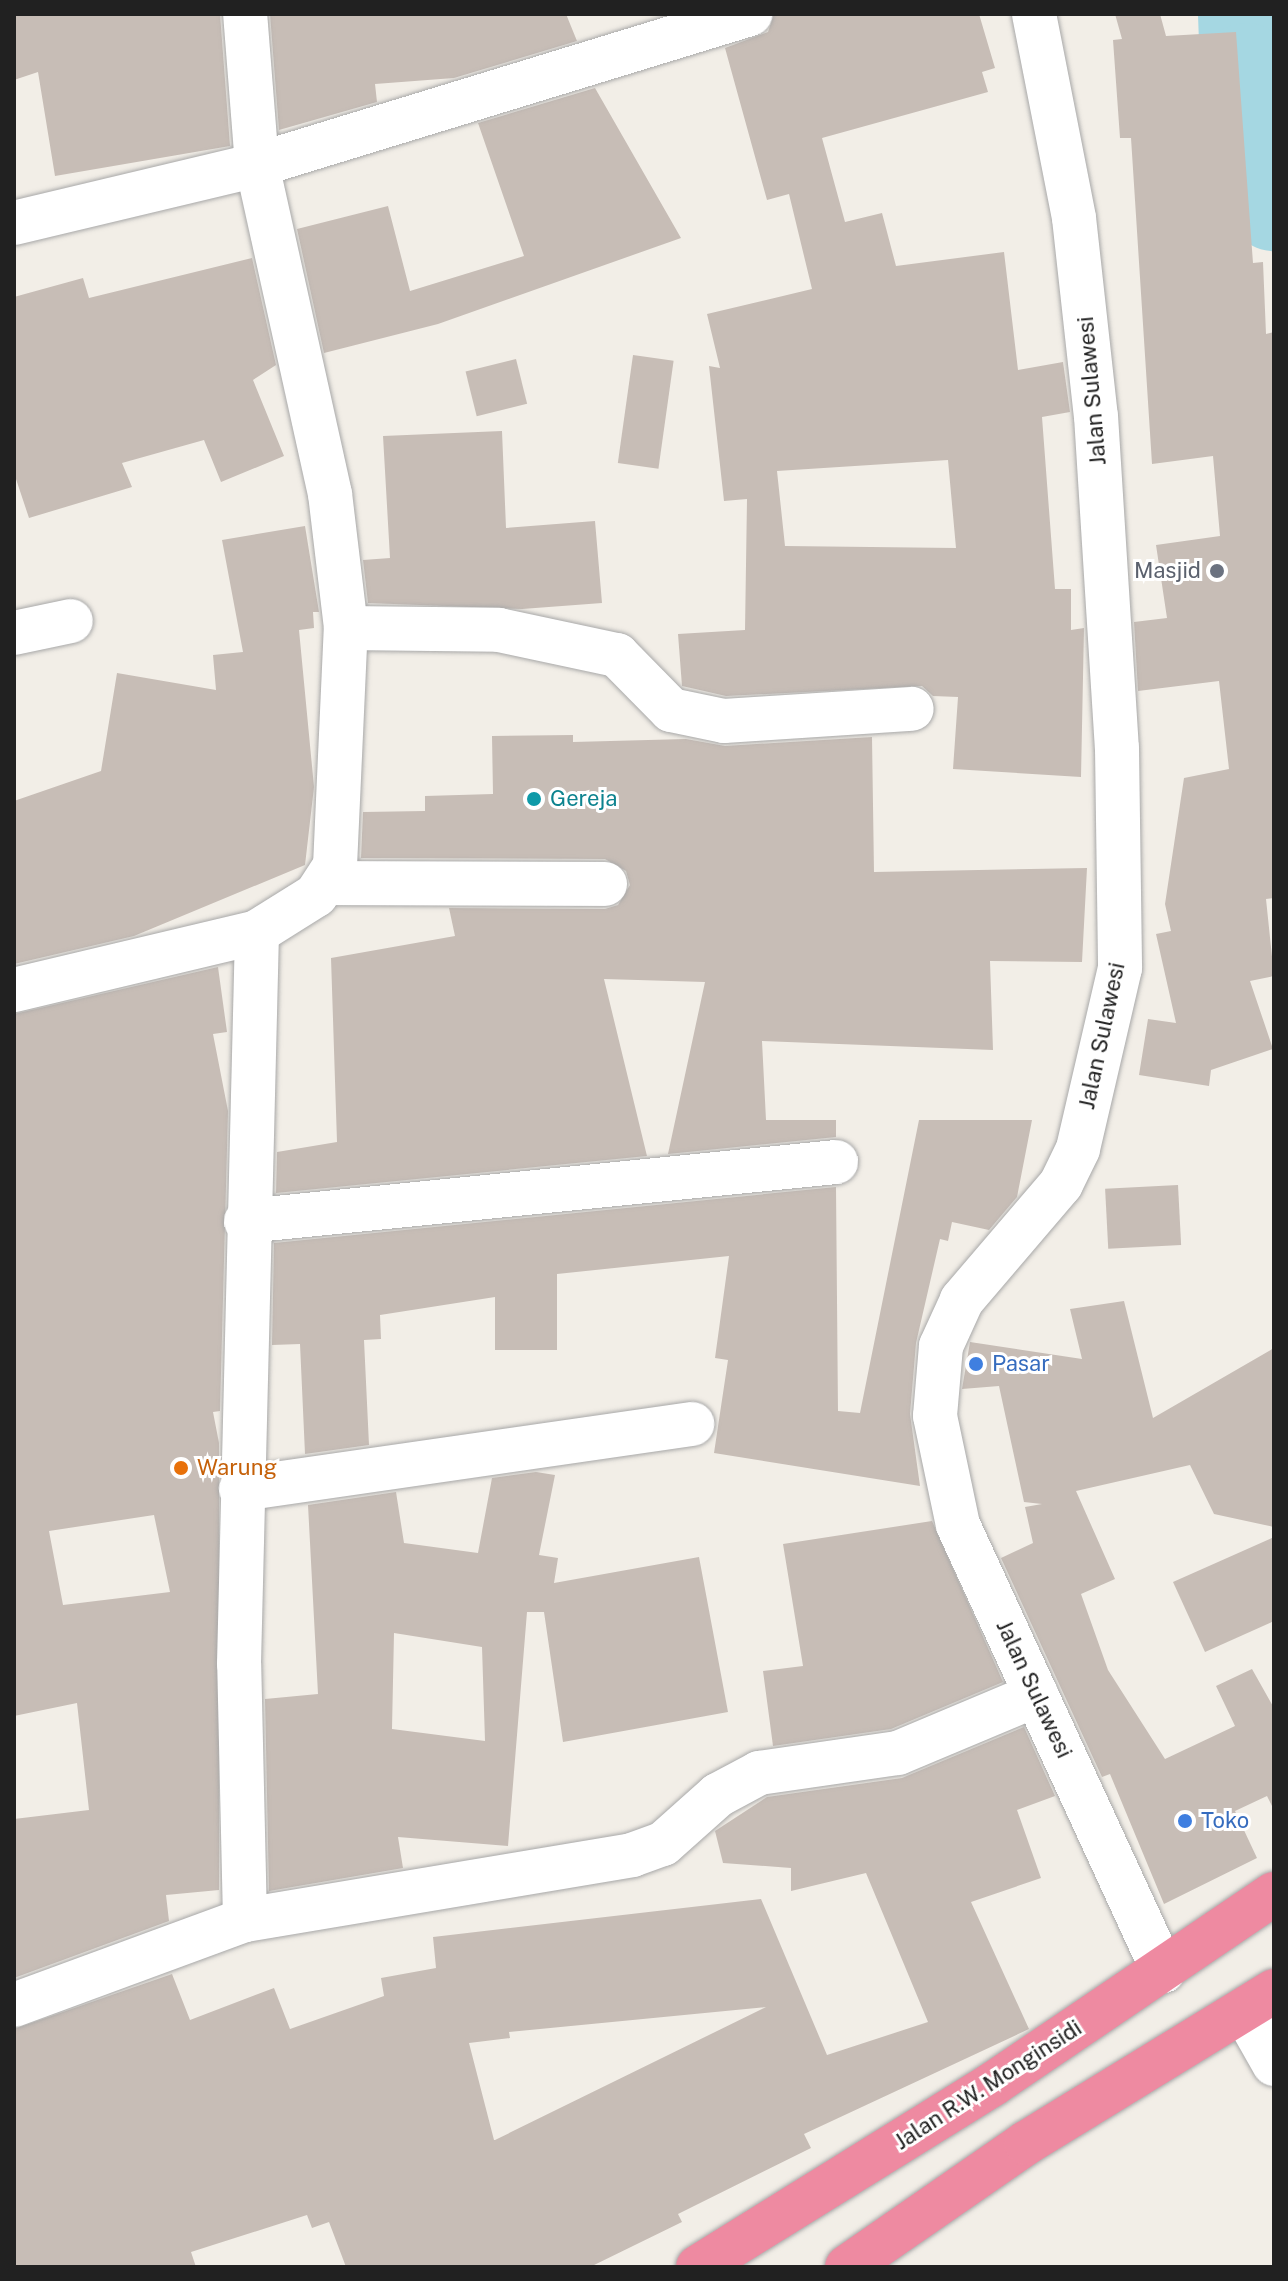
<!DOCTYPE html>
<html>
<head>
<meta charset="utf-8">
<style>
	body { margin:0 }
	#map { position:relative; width:1288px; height:2281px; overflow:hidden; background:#f2eee7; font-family:"Public Sans",sans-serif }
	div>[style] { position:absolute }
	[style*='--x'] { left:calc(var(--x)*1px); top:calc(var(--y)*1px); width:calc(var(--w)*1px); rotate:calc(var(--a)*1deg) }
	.river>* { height:92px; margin:-46px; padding:0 46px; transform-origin:46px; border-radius:46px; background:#a5d7e2 }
	.building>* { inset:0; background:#c7bdb6; transform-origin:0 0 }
	.roads { filter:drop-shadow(0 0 2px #a8a8a8) drop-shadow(0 0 2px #a8a8a8) }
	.minor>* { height:44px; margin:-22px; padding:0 22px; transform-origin:22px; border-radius:22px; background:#fff }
	.highway>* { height:44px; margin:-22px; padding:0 22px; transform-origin:22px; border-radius:22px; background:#ee8aa1 }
	.dots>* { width:22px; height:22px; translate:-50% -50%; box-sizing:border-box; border:4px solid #fff; border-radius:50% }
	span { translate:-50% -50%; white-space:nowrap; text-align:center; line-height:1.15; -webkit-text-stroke:6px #fff; paint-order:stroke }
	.street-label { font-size:22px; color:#212121 }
	.worship-label { font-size:22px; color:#5b616d }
	.right { translate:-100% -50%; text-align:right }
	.culture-label { font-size:22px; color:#0d838f }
	.left { translate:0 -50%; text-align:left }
	.shop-label { font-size:22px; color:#366cbe }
	.food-label { font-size:22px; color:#c56008 }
	.frame { position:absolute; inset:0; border:16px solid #212121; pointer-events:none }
</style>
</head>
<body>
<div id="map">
	<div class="river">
		<div style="--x:1244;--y:14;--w:55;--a:87.9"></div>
		<div style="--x:1246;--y:69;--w:139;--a:78.4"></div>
	</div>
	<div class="building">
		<div style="clip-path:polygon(14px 14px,220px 14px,230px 146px,55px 176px,38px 72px,14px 80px)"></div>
		<div style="clip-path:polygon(270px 14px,566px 14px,577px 41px,454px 78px,375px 84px,377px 102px,279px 130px)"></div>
		<div style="clip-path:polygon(evenodd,774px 14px,979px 14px,995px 68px,982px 72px,988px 92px,822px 138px,845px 222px,882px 213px,896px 266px,1004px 252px,1018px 370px,1063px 362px,1070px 412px,1042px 417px,1055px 589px,1071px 589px,1071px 630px,1084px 628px,1081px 777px,953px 769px,958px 697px,933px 696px,922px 686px,726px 696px,682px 686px,678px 634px,745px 630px,747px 499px,724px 501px,709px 366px,720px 368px,707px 314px,812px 289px,789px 194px,767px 200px,725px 48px,768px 32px,774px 14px,948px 460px,956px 548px,785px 546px,777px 471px,948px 460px)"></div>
		<div style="clip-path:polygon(1115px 14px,1160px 14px,1166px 36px,1236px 32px,1253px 263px,1263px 262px,1266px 334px,1274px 332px,1274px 898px,1266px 899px,1274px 976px,1250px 981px,1273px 1049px,1211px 1070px,1209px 1086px,1139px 1075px,1148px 1019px,1176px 1023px,1156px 934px,1171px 931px,1165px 904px,1184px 778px,1229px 769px,1219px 681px,1138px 691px,1134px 622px,1167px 618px,1156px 545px,1220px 536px,1213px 456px,1152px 464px,1131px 138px,1120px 138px,1113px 40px,1122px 39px)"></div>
		<div style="clip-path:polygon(595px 88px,681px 238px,438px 324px,324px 353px,297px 229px,388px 206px,410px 291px,524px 256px,478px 123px)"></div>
		<div style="clip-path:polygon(252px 258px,276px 365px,253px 380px,284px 456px,221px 482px,204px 440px,122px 463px,132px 487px,29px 518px,14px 473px,14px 297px,83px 278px,89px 298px)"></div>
		<div style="left:633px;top:355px;width:41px;height:109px;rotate:8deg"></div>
		<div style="left:516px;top:359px;width:46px;height:52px;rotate:76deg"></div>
		<div style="clip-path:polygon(502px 431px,506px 528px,595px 521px,602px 603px,522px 609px,368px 603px,363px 560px,390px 558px,383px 436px)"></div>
		<div style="clip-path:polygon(305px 526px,319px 612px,313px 612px,314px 628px,299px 630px,314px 787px,305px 865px,134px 936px,14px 964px,14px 801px,101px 771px,117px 673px,216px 690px,213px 655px,243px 652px,222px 540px)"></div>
		<div style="clip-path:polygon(573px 735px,573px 742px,686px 739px,725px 746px,872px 737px,874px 872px,1087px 868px,1082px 962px,990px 961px,993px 1050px,762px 1041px,766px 1120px,836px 1120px,836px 1137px,668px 1154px,705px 982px,604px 979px,647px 1156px,276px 1193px,277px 1152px,337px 1142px,331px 958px,455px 936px,449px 908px,605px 909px,618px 905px,630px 885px,626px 871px,605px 859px,361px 858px,363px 812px,425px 811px,425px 796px,493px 794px,492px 736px)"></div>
		<div style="clip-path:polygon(evenodd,218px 967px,227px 1032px,213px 1034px,228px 1111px,220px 1411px,213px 1412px,219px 1443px,219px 1890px,166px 1895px,169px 1921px,14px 1978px,14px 1819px,89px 1810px,77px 1703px,14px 1716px,14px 1014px,218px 967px,154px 1515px,170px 1592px,63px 1605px,49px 1531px,154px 1515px)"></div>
		<div style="clip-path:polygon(919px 1120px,1032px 1120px,1017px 1197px,989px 1230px,952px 1222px,948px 1241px,940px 1239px,916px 1343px,910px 1414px,920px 1486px,714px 1453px,728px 1360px,715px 1358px,729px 1256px,557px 1274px,557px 1350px,495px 1350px,495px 1297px,380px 1315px,381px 1339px,364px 1340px,369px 1445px,305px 1454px,300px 1344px,272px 1345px,274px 1243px,836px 1187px,838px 1411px,860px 1413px)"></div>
		<div style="left:1178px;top:1185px;width:60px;height:73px;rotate:87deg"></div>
		<div style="clip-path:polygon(1124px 1301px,1153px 1418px,1274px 1348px,1274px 1527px,1214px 1514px,1190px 1465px,1076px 1491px,1115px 1579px,1081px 1594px,1108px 1670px,1165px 1759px,1235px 1726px,1216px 1686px,1252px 1669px,1274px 1708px,1274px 1810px,1267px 1796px,1235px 1811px,1257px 1858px,1164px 1904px,1110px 1774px,1102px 1777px,1001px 1558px,1033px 1543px,1025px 1507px,1042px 1504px,1024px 1502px,999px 1386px,962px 1389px,970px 1342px,1082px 1359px,1070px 1309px)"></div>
		<div style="clip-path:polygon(evenodd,536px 1472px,555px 1475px,539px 1555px,558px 1558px,554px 1583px,699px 1557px,728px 1712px,563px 1742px,544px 1612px,527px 1612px,508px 1846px,398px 1837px,403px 1868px,269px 1891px,265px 1699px,318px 1694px,308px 1505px,396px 1492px,404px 1543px,478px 1553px,492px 1478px,536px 1472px,394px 1633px,482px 1647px,485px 1741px,392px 1729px,394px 1633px)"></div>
		<div style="clip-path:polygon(932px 1521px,1003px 1682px,891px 1729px,773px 1746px,763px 1671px,803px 1666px,783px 1544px)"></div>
		<div style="clip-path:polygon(1274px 1537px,1274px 1621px,1205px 1652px,1173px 1582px)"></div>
		<div style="clip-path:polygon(evenodd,1024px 1727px,1055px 1796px,1017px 1810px,1041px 1878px,971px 1902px,1029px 2029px,804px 2134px,811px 2148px,678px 2214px,682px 2222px,590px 2267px,346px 2267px,329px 2222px,312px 2228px,307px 2215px,191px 2252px,196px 2267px,14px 2267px,14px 2029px,172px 1974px,190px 2020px,274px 1988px,290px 2029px,384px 1996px,381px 1978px,436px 1968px,433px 1937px,761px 1899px,827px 2055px,928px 2022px,866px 1873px,791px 1891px,791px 1868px,723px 1863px,715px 1831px,767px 1797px,902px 1778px,1024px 1727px,766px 2007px,495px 2140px,494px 2140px,469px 2043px,510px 2038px,509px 2032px,766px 2007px)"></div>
	</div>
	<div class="roads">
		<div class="minor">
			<div style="--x:1034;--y:14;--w:208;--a:78.9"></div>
			<div style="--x:1074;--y:218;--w:199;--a:83.7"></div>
			<div style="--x:1096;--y:416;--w:333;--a:86.4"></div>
			<div style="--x:1117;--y:748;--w:220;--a:89.2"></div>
			<div style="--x:1120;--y:968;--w:186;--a:103.1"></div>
			<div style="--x:1078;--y:1149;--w:39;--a:116"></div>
			<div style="--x:1061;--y:1184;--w:153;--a:130.5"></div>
			<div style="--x:962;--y:1300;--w:51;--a:114.5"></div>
			<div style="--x:941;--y:1346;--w:70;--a:94.9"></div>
			<div style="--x:935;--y:1416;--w:111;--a:78.1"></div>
			<div style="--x:958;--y:1525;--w:491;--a:65.3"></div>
			<div style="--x:14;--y:223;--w:250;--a:-13.4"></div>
			<div style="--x:257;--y:165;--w:516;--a:-17.03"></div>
			<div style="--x:346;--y:628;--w:153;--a:0.7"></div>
			<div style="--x:499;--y:630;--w:121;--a:12"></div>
			<div style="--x:617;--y:655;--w:77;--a:45.5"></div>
			<div style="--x:671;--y:710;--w:54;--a:11.7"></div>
			<div style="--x:724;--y:721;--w:188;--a:-3.7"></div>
			<div style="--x:14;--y:633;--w:58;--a:-11.9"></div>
			<div style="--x:327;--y:883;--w:278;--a:0.2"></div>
			<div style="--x:14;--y:990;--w:250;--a:-13.4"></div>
			<div style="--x:257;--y:932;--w:70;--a:-32.1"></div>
			<div style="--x:316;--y:895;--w:35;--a:-57"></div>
			<div style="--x:335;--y:866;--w:238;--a:-87.4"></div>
			<div style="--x:346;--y:628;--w:135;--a:-96.8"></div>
			<div style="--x:330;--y:494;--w:337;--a:-102.5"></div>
			<div style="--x:257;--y:165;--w:151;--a:-94.5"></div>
			<div style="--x:246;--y:1221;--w:593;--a:-5.71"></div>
			<div style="--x:241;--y:1489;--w:456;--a:-8.2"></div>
			<div style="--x:245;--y:1920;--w:256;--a:-91.3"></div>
			<div style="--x:239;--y:1664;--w:732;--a:-88.59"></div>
			<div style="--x:14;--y:2005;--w:246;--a:-20.2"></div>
			<div style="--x:245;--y:1920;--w:392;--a:-9.5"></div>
			<div style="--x:632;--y:1855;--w:33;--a:-20"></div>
			<div style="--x:663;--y:1844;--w:74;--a:-41.7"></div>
			<div style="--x:718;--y:1795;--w:47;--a:-28.2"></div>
			<div style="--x:759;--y:1773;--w:140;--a:-8.2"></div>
			<div style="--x:898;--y:1753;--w:150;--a:-22.8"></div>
			<div style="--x:1244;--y:2011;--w:61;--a:60.5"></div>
		</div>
		<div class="highway">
			<div style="--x:698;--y:2267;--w:347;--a:-31.8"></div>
			<div style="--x:993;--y:2084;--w:339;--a:-34.1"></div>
			<div style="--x:847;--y:2267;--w:218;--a:-34.7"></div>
			<div style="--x:1026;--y:2143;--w:291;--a:-31.5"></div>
		</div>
	</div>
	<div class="dots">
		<div style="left:1217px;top:571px;background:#6b7280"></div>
		<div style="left:534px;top:799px;background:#0f9aa8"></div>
		<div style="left:976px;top:1364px;background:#3f7fe0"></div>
		<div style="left:181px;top:1468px;background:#e8710a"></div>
		<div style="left:1185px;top:1821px;background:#3f7fe0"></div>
	</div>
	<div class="street-label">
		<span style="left:1092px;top:391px;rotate:-95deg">Jalan Sulawesi</span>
		<span style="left:1102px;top:1036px;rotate:-78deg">Jalan Sulawesi</span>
		<span style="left:1034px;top:1689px;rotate:65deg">Jalan Sulawesi</span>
		<span style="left:988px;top:2085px;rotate:-33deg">Jalan R.W. Monginsidi</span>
	</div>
	<div class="worship-label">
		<span class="right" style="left:1201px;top:571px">Masjid</span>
	</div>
	<div class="culture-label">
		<span class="left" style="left:550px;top:799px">Gereja</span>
	</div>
	<div class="shop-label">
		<span class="left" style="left:992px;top:1364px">Pasar</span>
		<span class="left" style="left:1201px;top:1821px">Toko</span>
	</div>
	<div class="food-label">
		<span class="left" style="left:197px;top:1468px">Warung</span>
	</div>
	<div class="frame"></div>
</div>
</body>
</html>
